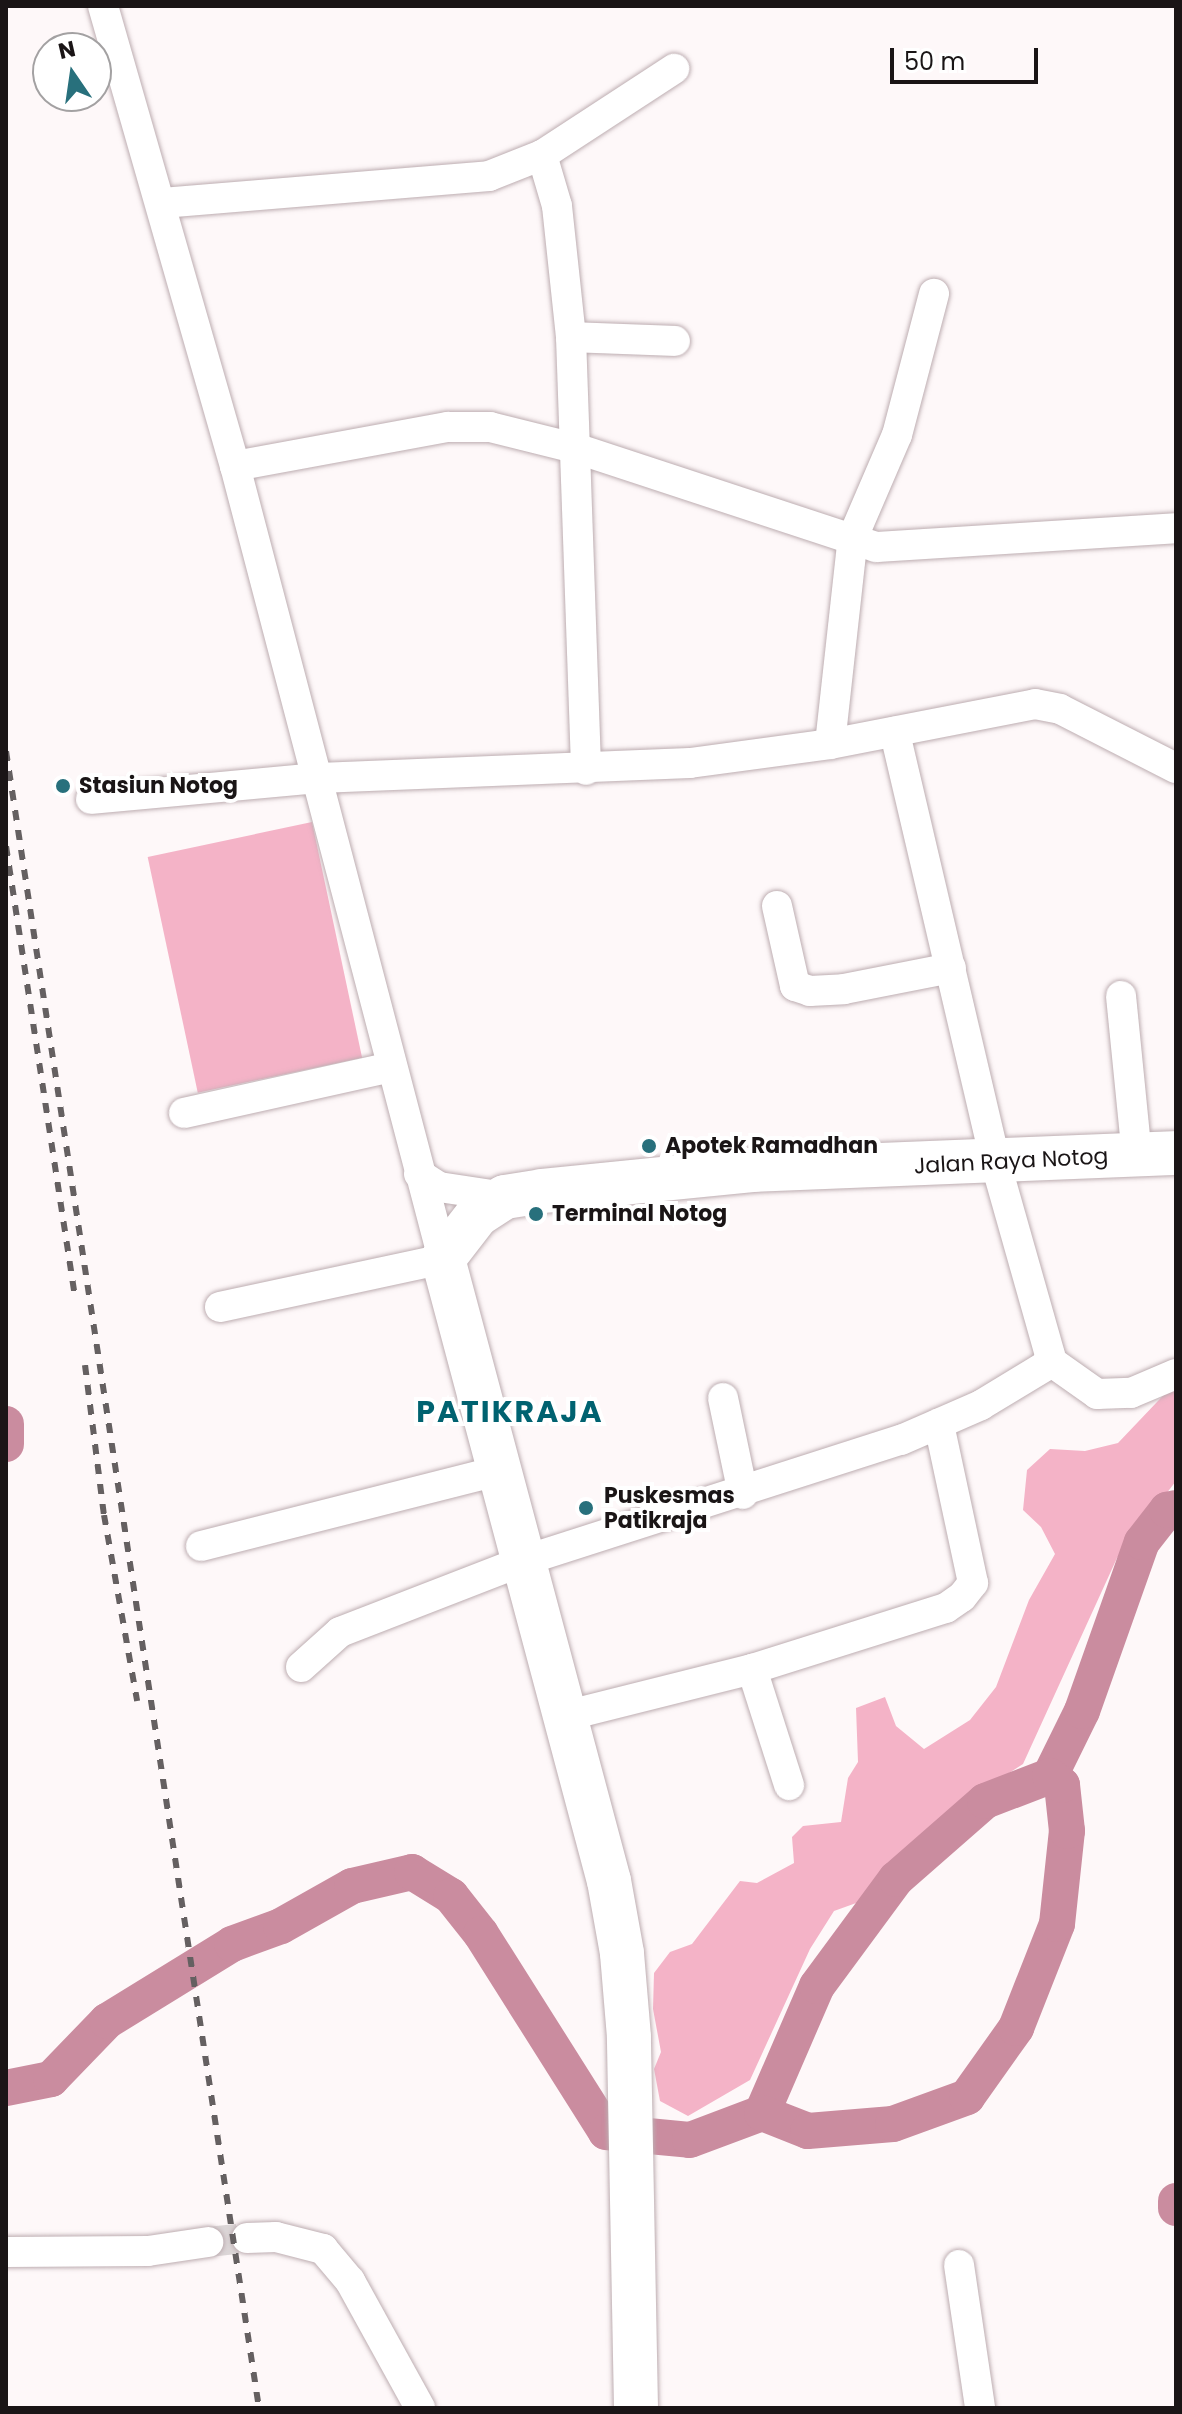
<!DOCTYPE html>
<html>
<head>
<meta charset="utf-8">
<style>
	body { margin:0 }
	#map { position:relative; width:1182px; height:2414px; overflow:hidden; background:#fef8f9; font-family:Poppins,sans-serif }
	div>[style] { position:absolute }
	[style*='--x'] { left:calc(var(--x)*1px); top:calc(var(--y)*1px); width:calc(var(--w)*1px); rotate:calc(var(--a)*1deg) }
	.green>* { inset:0; background:#f4b3c7; transform-origin:0 0 }
	.river>* { height:36px; margin:-18px; padding:0 18px; transform-origin:18px; border-radius:18px; background:#ca8c9f }
	.minor-tunnel>* { height:30px; margin-top:-15px; transform-origin:0; background:repeating-linear-gradient(90deg,#dcd6d7 0 30px,transparent 0 45px) }
	.roads { filter:drop-shadow(0 0 2px #bdadb1) drop-shadow(0 0 2px #bdadb1) }
	.minor>* { height:30px; margin:-15px; padding:0 15px; transform-origin:15px; border-radius:15px; background:#fff }
	.highway>* { height:44px; margin:-22px; padding:0 22px; transform-origin:22px; border-radius:22px; background:#fff }
	.rail>* { height:6px; margin-top:-3px; transform-origin:0; background:repeating-linear-gradient(90deg,#656061 0 10px,transparent 0 20px) }
	.dots>* { width:22px; height:22px; translate:-50% -50%; box-sizing:border-box; border:4px solid #fff; border-radius:50% }
	span { translate:-50% -50%; white-space:nowrap; text-align:center; line-height:1.15; -webkit-text-stroke:8px #fff; paint-order:stroke }
	.poi-label { font-size:22px; color:#1a1516; font-weight:700 }
	.left { translate:0 -50%; text-align:left }
	.street-label { font-size:22px; color:#1a1516 }
	.district-label { font-size:30px; color:#006270; font-weight:700; letter-spacing:2px }
	.frame { position:absolute; inset:0; border:8px solid #1a1516; pointer-events:none }
	.north { position:absolute; left:32px; top:32px; width:80px; height:80px; box-sizing:border-box; background:#fff; border:2px solid #a3a1a2; border-radius:50%; rotate:347deg; font-size:22px; font-weight:700; line-height:32px; text-align:center; color:#1a1516 }
	.north::after { content:''; display:block; margin:auto; width:28px; height:36px; background:#28707c; clip-path:polygon(50% 0,100% 100%,50% 72%,0 100%) }
	.scale { position:absolute; left:890px; top:48px; width:148px; height:36px; box-sizing:border-box; border:4px solid #1a1516; border-top:0; padding-left:10px; font-size:24px; line-height:28px; white-space:nowrap; color:#1a1516; -webkit-text-stroke:6px #fff; paint-order:stroke }
</style>
</head>
<body>
<div id="map">
	<div class="green">
		<div style="left:312px;top:822px;width:241px;height:168px;rotate:78deg"></div>
		<div style="clip-path:polygon(1176px 1382px,1176px 1481px,1117px 1558px,1023px 1764px,978px 1793px,859px 1902px,834px 1911px,810px 1949px,750px 2080px,688px 2116px,660px 2101px,654px 2069px,661px 2052px,653px 2009px,654px 1973px,670px 1952px,692px 1944px,740px 1881px,757px 1883px,794px 1863px,792px 1837px,803px 1826px,841px 1822px,848px 1778px,858px 1762px,856px 1708px,885px 1697px,896px 1726px,924px 1749px,970px 1720px,996px 1687px,1029px 1600px,1055px 1554px,1041px 1527px,1023px 1510px,1027px 1470px,1050px 1449px,1085px 1451px,1118px 1443px)"></div>
	</div>
	<div class="river">
		<div style="--x:6;--y:1424;--w:20;--a:90"></div>
		<div style="--x:6;--y:2088;--w:46;--a:-11.3"></div>
		<div style="--x:51;--y:2079;--w:81;--a:-46"></div>
		<div style="--x:107;--y:2021;--w:147;--a:-31.6"></div>
		<div style="--x:232;--y:1944;--w:52;--a:-20.2"></div>
		<div style="--x:281;--y:1926;--w:81;--a:-29.4"></div>
		<div style="--x:352;--y:1886;--w:62;--a:-13.1"></div>
		<div style="--x:412;--y:1872;--w:46;--a:31.6"></div>
		<div style="--x:451;--y:1896;--w:48;--a:51.7"></div>
		<div style="--x:481;--y:1934;--w:234;--a:57.7"></div>
		<div style="--x:606;--y:2132;--w:84;--a:5.4"></div>
		<div style="--x:690;--y:2140;--w:77;--a:-20.6"></div>
		<div style="--x:762;--y:2113;--w:138;--a:-66.6"></div>
		<div style="--x:817;--y:1986;--w:133;--a:-53.6"></div>
		<div style="--x:896;--y:1879;--w:118;--a:-41.2"></div>
		<div style="--x:985;--y:1801;--w:70;--a:-21"></div>
		<div style="--x:1050;--y:1776;--w:72;--a:-63.8"></div>
		<div style="--x:1082;--y:1711;--w:179;--a:-70.5"></div>
		<div style="--x:1142;--y:1542;--w:41;--a:-52"></div>
		<div style="--x:1167;--y:1510;--w:9;--a:-13"></div>
		<div style="--x:762;--y:2113;--w:49;--a:21.4"></div>
		<div style="--x:808;--y:2131;--w:85;--a:-4.7"></div>
		<div style="--x:893;--y:2124;--w:79;--a:-20"></div>
		<div style="--x:967;--y:2097;--w:85;--a:-54.6"></div>
		<div style="--x:1016;--y:2028;--w:112;--a:-68.5"></div>
		<div style="--x:1057;--y:1924;--w:94;--a:-83.9"></div>
		<div style="--x:1067;--y:1831;--w:46;--a:-96.2"></div>
		<div style="--x:1062;--y:1785;--w:15;--a:-143"></div>
		<div style="--x:1176;--y:2201;--w:7;--a:90"></div>
	</div>
	<div class="minor-tunnel">
		<div style="--x:208;--y:2242;--w:39;--a:-6"></div>
	</div>
	<div class="roads">
		<div class="minor">
			<div style="--x:103;--y:6;--w:479;--a:74"></div>
			<div style="--x:235;--y:466;--w:820;--a:75.3"></div>
			<div style="--x:542;--y:155;--w:53;--a:73.6"></div>
			<div style="--x:557;--y:206;--w:132;--a:83.9"></div>
			<div style="--x:571;--y:337;--w:433;--a:88"></div>
			<div style="--x:162;--y:203;--w:328;--a:-4.7"></div>
			<div style="--x:489;--y:176;--w:57;--a:-21.6"></div>
			<div style="--x:542;--y:155;--w:158;--a:-33.1"></div>
			<div style="--x:571;--y:337;--w:104;--a:2.2"></div>
			<div style="--x:235;--y:466;--w:217;--a:-10.4"></div>
			<div style="--x:448;--y:427;--w:42;--a:0"></div>
			<div style="--x:490;--y:427;--w:91;--a:14"></div>
			<div style="--x:578;--y:449;--w:314;--a:18.2"></div>
			<div style="--x:876;--y:547;--w:301;--a:-3.6"></div>
			<div style="--x:830;--y:744;--w:208;--a:-83.7"></div>
			<div style="--x:853;--y:537;--w:111;--a:-66.7"></div>
			<div style="--x:897;--y:435;--w:146;--a:-75.3"></div>
			<div style="--x:91;--y:799;--w:229;--a:-5.3"></div>
			<div style="--x:319;--y:778;--w:371;--a:-2.3"></div>
			<div style="--x:690;--y:763;--w:141;--a:-7.7"></div>
			<div style="--x:830;--y:744;--w:209;--a:-11"></div>
			<div style="--x:1035;--y:704;--w:25;--a:11"></div>
			<div style="--x:1060;--y:709;--w:130;--a:27"></div>
			<div style="--x:777;--y:906;--w:82;--a:77.3"></div>
			<div style="--x:795;--y:986;--w:16;--a:18"></div>
			<div style="--x:810;--y:991;--w:34;--a:-3"></div>
			<div style="--x:844;--y:989;--w:109;--a:-11.1"></div>
			<div style="--x:1121;--y:996;--w:160;--a:84.3"></div>
			<div style="--x:184;--y:1113;--w:212;--a:-12.5"></div>
			<div style="--x:419;--y:1174;--w:24;--a:33"></div>
			<div style="--x:439;--y:1187;--w:67;--a:8.6"></div>
			<div style="--x:220;--y:1307;--w:228;--a:-12.1"></div>
			<div style="--x:1049;--y:1360;--w:59;--a:35.3"></div>
			<div style="--x:1097;--y:1394;--w:34;--a:-2"></div>
			<div style="--x:1131;--y:1393;--w:49;--a:-22.9"></div>
			<div style="--x:723;--y:1398;--w:98;--a:78.2"></div>
			<div style="--x:201;--y:1546;--w:306;--a:-14.2"></div>
			<div style="--x:301;--y:1667;--w:52;--a:-41.9"></div>
			<div style="--x:340;--y:1632;--w:196;--a:-21.2"></div>
			<div style="--x:523;--y:1561;--w:397;--a:-17.8"></div>
			<div style="--x:901;--y:1440;--w:87;--a:-23.6"></div>
			<div style="--x:981;--y:1405;--w:77;--a:-31.2"></div>
			<div style="--x:1047;--y:1365;--w:10;--a:-73"></div>
			<div style="--x:1050;--y:1355;--w:198;--a:-105.8"></div>
			<div style="--x:996;--y:1164;--w:444;--a:-103.2"></div>
			<div style="--x:752;--y:1669;--w:122;--a:72.3"></div>
			<div style="--x:565;--y:1716;--w:193;--a:-14.1"></div>
			<div style="--x:752;--y:1669;--w:203;--a:-17.5"></div>
			<div style="--x:946;--y:1608;--w:19;--a:-35"></div>
			<div style="--x:962;--y:1597;--w:18;--a:-52"></div>
			<div style="--x:973;--y:1583;--w:163;--a:-102.1"></div>
			<div style="--x:247;--y:2238;--w:29;--a:-2"></div>
			<div style="--x:276;--y:2237;--w:49;--a:14.3"></div>
			<div style="--x:323;--y:2249;--w:42;--a:49.8"></div>
			<div style="--x:350;--y:2281;--w:145;--a:61.1"></div>
			<div style="--x:6;--y:2252;--w:142;--a:-0.4"></div>
			<div style="--x:148;--y:2251;--w:61;--a:-8.5"></div>
			<div style="--x:959;--y:2265;--w:145;--a:81.6"></div>
		</div>
		<div class="highway">
			<div style="--x:636;--y:2408;--w:371;--a:-91.1"></div>
			<div style="--x:629;--y:2037;--w:84;--a:-94.8"></div>
			<div style="--x:622;--y:1953;--w:73;--a:-100.2"></div>
			<div style="--x:609;--y:1881;--w:644;--a:-104.94"></div>
			<div style="--x:443;--y:1259;--w:56;--a:-52.3"></div>
			<div style="--x:477;--y:1215;--w:33;--a:-33"></div>
			<div style="--x:505;--y:1197;--w:37;--a:-9"></div>
			<div style="--x:542;--y:1191;--w:212;--a:-5.7"></div>
			<div style="--x:753;--y:1170;--w:423;--a:-2.3"></div>
		</div>
	</div>
	<div class="rail">
		<div style="--x:6;--y:751;--w:1676;--a:81.32"></div>
		<div style="--x:6;--y:846;--w:457;--a:81.3"></div>
		<div style="--x:85;--y:1365;--w:151;--a:82.8"></div>
		<div style="--x:104;--y:1515;--w:189;--a:79.9"></div>
	</div>
	<div class="dots">
		<div style="left:63px;top:786px;background:#28707c"></div>
		<div style="left:649px;top:1146px;background:#28707c"></div>
		<div style="left:536px;top:1214px;background:#28707c"></div>
		<div style="left:586px;top:1508px;background:#28707c"></div>
	</div>
	<div class="poi-label">
		<span class="left" style="left:79px;top:786px">Stasiun Notog</span>
		<span class="left" style="left:665px;top:1146px">Apotek Ramadhan</span>
		<span class="left" style="left:552px;top:1214px">Terminal Notog</span>
		<span class="left" style="left:604px;top:1508px">Puskesmas<br>Patikraja</span>
	</div>
	<div class="street-label">
		<span style="left:1011px;top:1161px;rotate:-3deg">Jalan Raya Notog</span>
	</div>
	<div class="district-label">
		<span style="left:510px;top:1412px">PATIKRAJA</span>
	</div>
	<div class="frame"></div>
	<div class="north">N</div>
	<div class="scale">50 m</div>
</div>
</body>
</html>
